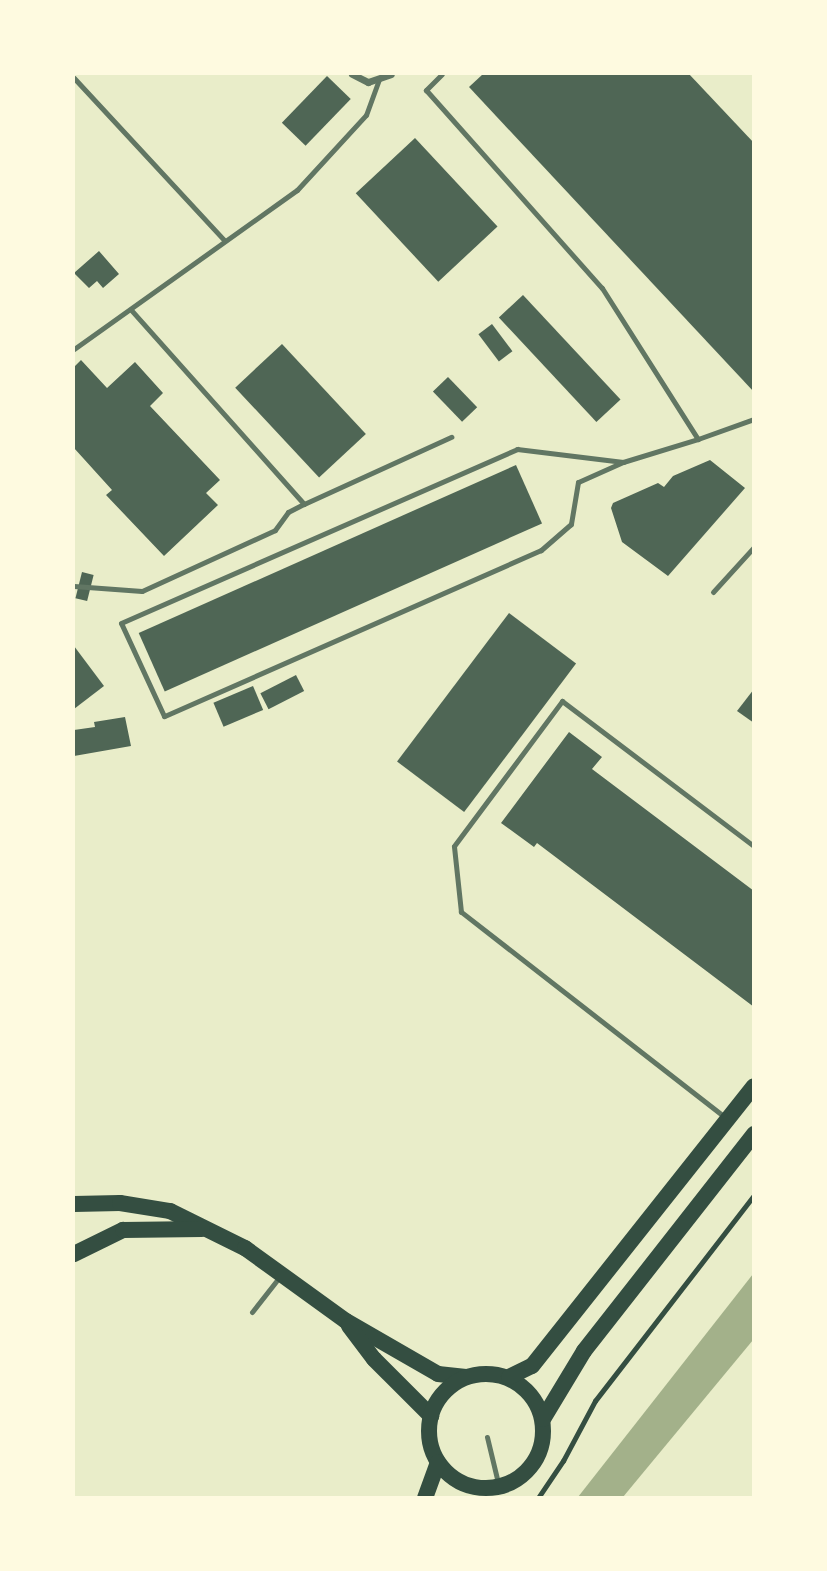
<!DOCTYPE html>
<html>
<head>
<meta charset="utf-8">
<style>
	body { margin:0 }
	#map { position:relative; width:827px; height:1571px; overflow:hidden; background:#e9edc9; font-family:Lato,sans-serif }
	div>[style] { position:absolute }
	[style*='--x'] { left:calc(var(--x)*1px); top:calc(var(--y)*1px); width:calc(var(--w)*1px); rotate:calc(var(--a)*1deg) }
	.water>* { inset:0; background:#a3b18a }
	.building>* { inset:0; background:#4f6655; transform-origin:0 0 }
	.path>* { height:4.5px; margin:-2.25px; padding:0 2.25px; transform-origin:2.25px; border-radius:2.25px; background:#344e41 }
	.service>* { height:5px; margin:-2.5px; padding:0 2.5px; transform-origin:2.5px; border-radius:2.5px; background:#617663 }
	.minor>* { height:7px; margin:-3.5px; padding:0 3.5px; transform-origin:3.5px; border-radius:3.5px; background:#617663 }
	.primary>* { height:16px; margin:-8px; padding:0 8px; transform-origin:8px; border-radius:8px; background:#344e41 }
	.primary>.ring { margin:-8px; padding:0; box-sizing:content-box; background:none; border:16px solid #344e41; border-radius:50% }
	span { translate:-50% -50%; white-space:nowrap; text-align:center; line-height:1.15; -webkit-text-stroke:6px #fefae0; paint-order:stroke }
	.frame { position:absolute; inset:0; border:75px solid #fefae0; pointer-events:none }
</style>
</head>
<body>
<div id="map">
	<div class="water">
		<div style="clip-path:polygon(753px 1274px,753px 1340px,623px 1497px,578px 1497px)"></div>
	</div>
	<div class="building">
		<div style="clip-path:polygon(483px 74px,689px 74px,754px 143px,754px 392px,469px 87px)"></div>
		<div style="left:327px;top:76px;width:33px;height:65px;rotate:44deg"></div>
		<div style="left:415px;top:138px;width:121px;height:81px;rotate:47deg"></div>
		<div style="clip-path:polygon(99px 251px,119px 274px,103px 288px,97px 281px,89px 288px,74px 273px)"></div>
		<div style="left:523px;top:295px;width:143px;height:33px;rotate:47deg"></div>
		<div style="left:492px;top:324px;width:34px;height:17px;rotate:53deg"></div>
		<div style="left:282px;top:344px;width:123px;height:64px;rotate:47deg"></div>
		<div style="clip-path:polygon(81px 360px,107px 388px,135px 362px,163px 393px,150px 406px,220px 480px,206px 493px,218px 505px,164px 556px,106px 495px,112px 490px,74px 448px,74px 367px)"></div>
		<div style="left:448px;top:377px;width:42px;height:21px;rotate:46deg"></div>
		<div style="clip-path:polygon(710px 460px,745px 488px,668px 576px,622px 542px,611px 508px,613px 503px,658px 483px,664px 487px,673px 476px)"></div>
		<div style="left:516px;top:465px;width:64px;height:413px;rotate:66deg"></div>
		<div style="left:82px;top:572px;width:12px;height:27px;rotate:14deg"></div>
		<div style="left:509px;top:613px;width:84px;height:186px;rotate:37deg"></div>
		<div style="clip-path:polygon(74px 646px,104px 686px,74px 709px)"></div>
		<div style="left:296px;top:675px;width:18px;height:40px;rotate:63deg"></div>
		<div style="left:253px;top:686px;width:26px;height:43px;rotate:67deg"></div>
		<div style="clip-path:polygon(754px 689px,754px 723px,737px 711px)"></div>
		<div style="clip-path:polygon(125px 717px,131px 746px,74px 756px,74px 730px,95px 727px,94px 722px)"></div>
		<div style="clip-path:polygon(569px 732px,602px 757px,592px 769px,754px 891px,754px 1007px,537px 843px,534px 847px,501px 823px)"></div>
	</div>
	<div class="path">
		<div style="--x:538;--y:1498;--w:45;--a:-56"></div>
		<div style="--x:563;--y:1461;--w:68;--a:-61.9"></div>
		<div style="--x:595;--y:1401;--w:260;--a:-52.3"></div>
	</div>
	<div class="service">
		<div style="--x:442;--y:74;--w:23;--a:135"></div>
		<div style="--x:426;--y:90;--w:265;--a:48.4"></div>
		<div style="--x:602;--y:288;--w:179;--a:57.6"></div>
		<div style="--x:698;--y:439;--w:59;--a:-19.7"></div>
		<div style="--x:74;--y:78;--w:221;--a:47.2"></div>
		<div style="--x:74;--y:349;--w:274;--a:-35.5"></div>
		<div style="--x:297;--y:190;--w:102;--a:-47.4"></div>
		<div style="--x:366;--y:115;--w:37;--a:-70"></div>
		<div style="--x:623;--y:462;--w:49;--a:156"></div>
		<div style="--x:578;--y:482;--w:43;--a:99.5"></div>
		<div style="--x:571;--y:524;--w:40;--a:139"></div>
		<div style="--x:541;--y:550;--w:412;--a:156.2"></div>
		<div style="--x:164;--y:716;--w:102;--a:-114.8"></div>
		<div style="--x:121;--y:623;--w:433;--a:-23.7"></div>
		<div style="--x:517;--y:449;--w:107;--a:7"></div>
		<div style="--x:623;--y:462;--w:78;--a:-17"></div>
		<div style="--x:304;--y:504;--w:162;--a:-24.5"></div>
		<div style="--x:74;--y:586;--w:68;--a:4.2"></div>
		<div style="--x:142;--y:591;--w:146;--a:-24.6"></div>
		<div style="--x:275;--y:530;--w:22;--a:-54"></div>
		<div style="--x:288;--y:512;--w:18;--a:-27"></div>
		<div style="--x:304;--y:504;--w:260;--a:-131.7"></div>
		<div style="--x:713;--y:592;--w:61;--a:-47.7"></div>
		<div style="--x:726;--y:1118;--w:336;--a:-142.1"></div>
		<div style="--x:461;--y:912;--w:66;--a:-96.1"></div>
		<div style="--x:454;--y:846;--w:181;--a:-53.3"></div>
		<div style="--x:562;--y:701;--w:241;--a:37.1"></div>
		<div style="--x:252;--y:1312;--w:47;--a:-51.9"></div>
		<div style="--x:487;--y:1437;--w:51;--a:76.5"></div>
	</div>
	<div class="minor">
		<div style="--x:352;--y:74;--w:18;--a:27"></div>
		<div style="--x:368;--y:82;--w:24;--a:-19"></div>
	</div>
	<div class="primary">
		<div style="--x:74;--y:1204;--w:46;--a:-1.2"></div>
		<div style="--x:120;--y:1203;--w:51;--a:9.1"></div>
		<div style="--x:170;--y:1211;--w:84;--a:26.3"></div>
		<div style="--x:245;--y:1248;--w:125;--a:35.9"></div>
		<div style="--x:346;--y:1321;--w:106;--a:29.9"></div>
		<div style="--x:438;--y:1374;--w:28;--a:6"></div>
		<div style="--x:74;--y:1254;--w:55;--a:-26.1"></div>
		<div style="--x:123;--y:1230;--w:79;--a:-0.7"></div>
		<div style="--x:349;--y:1326;--w:41;--a:52.9"></div>
		<div style="--x:374;--y:1359;--w:81;--a:45"></div>
		<div class="ring" style="left:429px;top:1374px;width:98px;height:98px"></div>
		<div style="--x:509;--y:1377;--w:25;--a:-26"></div>
		<div style="--x:532;--y:1366;--w:357;--a:-51.6"></div>
		<div style="--x:543;--y:1419;--w:79;--a:-58.9"></div>
		<div style="--x:584;--y:1351;--w:276;--a:-51.9"></div>
		<div style="--x:425;--y:1498;--w:38;--a:-70"></div>
	</div>
	<div class="frame"></div>
</div>
</body>
</html>
